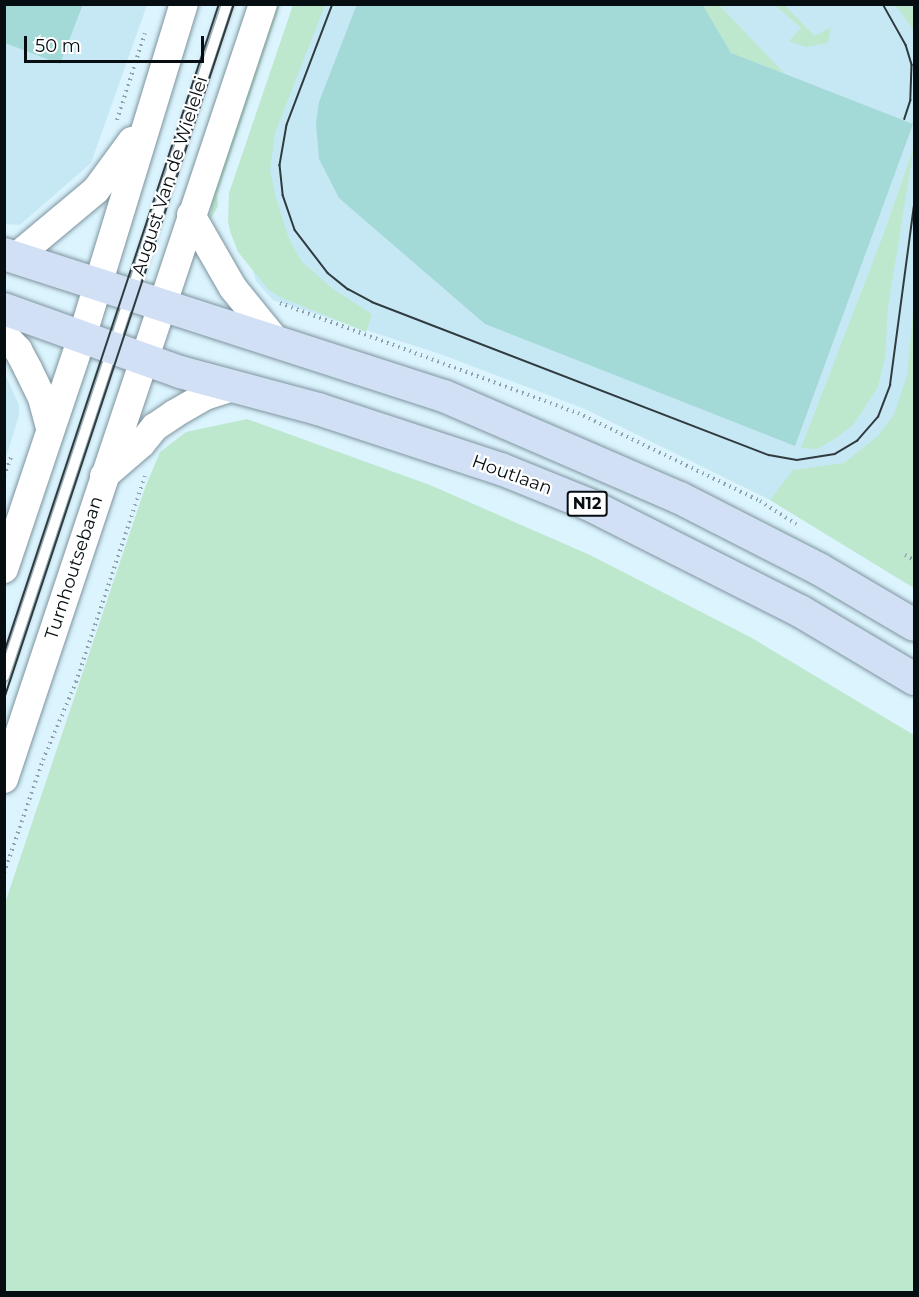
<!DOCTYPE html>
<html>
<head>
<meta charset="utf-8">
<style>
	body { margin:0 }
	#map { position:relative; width:919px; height:1297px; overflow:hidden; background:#dbf4fe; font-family:Montserrat,sans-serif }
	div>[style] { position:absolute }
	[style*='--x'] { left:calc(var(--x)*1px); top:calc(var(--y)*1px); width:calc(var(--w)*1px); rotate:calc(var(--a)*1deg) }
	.built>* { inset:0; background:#c6e8f4 }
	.green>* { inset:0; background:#bde8ce }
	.building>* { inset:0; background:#a3d9d6 }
	.path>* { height:4px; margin-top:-2px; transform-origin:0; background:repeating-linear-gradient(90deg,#8fa2aa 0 1.5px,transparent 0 6px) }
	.roads { filter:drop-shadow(0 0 2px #7e949e) drop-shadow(0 0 2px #7e949e) }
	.lane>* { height:10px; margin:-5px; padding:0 5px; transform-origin:5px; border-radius:5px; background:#fff }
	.secondary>* { height:28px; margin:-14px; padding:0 14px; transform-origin:14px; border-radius:14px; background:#fff }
	.primary>* { height:32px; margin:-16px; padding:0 16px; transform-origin:16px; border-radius:16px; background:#d2e0f5 }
	.tram>* { height:1.5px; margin:-0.75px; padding:0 0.75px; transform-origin:0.75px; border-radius:0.75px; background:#303b40 }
	span { translate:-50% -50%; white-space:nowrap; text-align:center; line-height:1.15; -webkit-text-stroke:4.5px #fff; paint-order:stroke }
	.shield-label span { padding:2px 4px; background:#fff; border:2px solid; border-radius:4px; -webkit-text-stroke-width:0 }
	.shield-label { font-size:16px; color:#060e12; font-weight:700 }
	.street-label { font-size:18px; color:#060e12 }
	.frame { position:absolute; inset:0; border:6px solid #060e12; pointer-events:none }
	.scale { position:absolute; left:24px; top:36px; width:180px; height:27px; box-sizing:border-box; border:3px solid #060e12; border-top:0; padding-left:8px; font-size:18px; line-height:21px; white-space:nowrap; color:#060e12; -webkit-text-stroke:4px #fff; paint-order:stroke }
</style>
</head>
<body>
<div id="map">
	<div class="built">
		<div style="clip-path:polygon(5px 5px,147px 5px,91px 163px,20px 225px,5px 224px)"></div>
		<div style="clip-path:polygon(304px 5px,914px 5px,914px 588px,770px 500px,585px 409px,440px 354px,273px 300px,256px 281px,237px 216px)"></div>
		<div style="clip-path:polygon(5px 374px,19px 405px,19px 415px,5px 461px)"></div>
	</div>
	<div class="green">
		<div style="clip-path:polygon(280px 5px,217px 195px,218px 206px,210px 220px,212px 194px,273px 9px)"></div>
		<div style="clip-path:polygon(293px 5px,325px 5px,275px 133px,270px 171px,276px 198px,289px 239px,302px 262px,333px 289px,372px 314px,366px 332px,280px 297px,268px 289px,238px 252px,231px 234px,228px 222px,229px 193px)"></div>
		<div style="clip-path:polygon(707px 5px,719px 5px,785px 74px,731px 53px,704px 8px)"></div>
		<div style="clip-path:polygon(775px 5px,784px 5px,815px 36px,831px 27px,828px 43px,805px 47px,789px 41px,801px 28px)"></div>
		<div style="clip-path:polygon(894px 5px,914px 5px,914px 32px,901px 12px)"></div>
		<div style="clip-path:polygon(914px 147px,888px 307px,885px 357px,878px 387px,854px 424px,836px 438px,817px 449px,801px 448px,884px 233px)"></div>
		<div style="clip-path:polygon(914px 302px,914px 588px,770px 500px,793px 470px,844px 463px,878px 436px,894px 414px,907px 376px)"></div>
		<div style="clip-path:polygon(247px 419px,430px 485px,590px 555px,750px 637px,914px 735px,914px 1292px,5px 1292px,5px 903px,145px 488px,160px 452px,186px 432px)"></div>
	</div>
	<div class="building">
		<div style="clip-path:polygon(5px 4px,83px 4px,60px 64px,5px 43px)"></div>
		<div style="clip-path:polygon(357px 4px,702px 4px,731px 53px,913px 124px,795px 446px,485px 324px,339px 198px,319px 159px,316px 123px,319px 102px)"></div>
	</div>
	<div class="path">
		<div style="--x:117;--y:120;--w:91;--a:-72.2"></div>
		<div style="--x:280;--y:303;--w:318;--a:20.3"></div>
		<div style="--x:578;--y:413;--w:202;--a:25.8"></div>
		<div style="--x:760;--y:501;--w:43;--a:32.6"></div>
		<div style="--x:4;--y:476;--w:23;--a:-70"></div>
		<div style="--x:905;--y:555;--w:10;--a:29"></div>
		<div style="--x:4;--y:873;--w:120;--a:-71"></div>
		<div style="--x:43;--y:760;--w:85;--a:-67.1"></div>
		<div style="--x:76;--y:682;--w:217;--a:-71.5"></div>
	</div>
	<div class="roads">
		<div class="lane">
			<div style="--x:4;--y:676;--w:708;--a:-71.64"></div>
		</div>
		<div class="secondary">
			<div style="--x:191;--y:215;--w:84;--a:60.1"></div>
			<div style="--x:233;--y:288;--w:68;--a:50.9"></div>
			<div style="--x:16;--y:257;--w:104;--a:-39.9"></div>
			<div style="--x:96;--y:190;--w:61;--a:-53.7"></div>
			<div style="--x:4;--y:335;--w:21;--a:47"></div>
			<div style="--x:18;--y:350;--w:21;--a:62"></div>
			<div style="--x:28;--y:369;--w:32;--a:64"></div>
			<div style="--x:42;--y:398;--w:31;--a:75"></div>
			<div style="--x:104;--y:476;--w:49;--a:-40.9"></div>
			<div style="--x:141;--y:444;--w:22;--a:-51"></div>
			<div style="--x:155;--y:427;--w:23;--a:-34"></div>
			<div style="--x:174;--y:414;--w:36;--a:-30"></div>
			<div style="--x:205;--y:396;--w:32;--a:-18"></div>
			<div style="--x:4;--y:569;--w:245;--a:-71.4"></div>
			<div style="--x:82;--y:337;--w:348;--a:-73"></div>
			<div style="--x:4;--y:779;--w:817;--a:-71.52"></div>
		</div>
		<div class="primary">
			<div style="--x:4;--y:254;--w:462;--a:17.9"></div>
			<div style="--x:444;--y:396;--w:257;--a:23.4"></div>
			<div style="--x:680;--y:498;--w:156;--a:27.1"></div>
			<div style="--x:819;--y:569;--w:110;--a:30.5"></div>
			<div style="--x:4;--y:309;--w:187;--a:19.7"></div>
			<div style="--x:180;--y:372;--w:143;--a:15"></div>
			<div style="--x:318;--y:409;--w:193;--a:18.2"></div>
			<div style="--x:501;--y:469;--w:96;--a:22"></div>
			<div style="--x:590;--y:505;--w:235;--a:26.8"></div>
			<div style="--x:800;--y:611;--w:133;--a:30.8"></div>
		</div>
	</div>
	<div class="tram">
		<div style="--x:333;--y:4;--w:129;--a:110.8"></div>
		<div style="--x:287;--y:125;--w:41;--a:99.9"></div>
		<div style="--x:280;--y:165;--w:30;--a:84"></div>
		<div style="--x:283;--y:195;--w:37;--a:71"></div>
		<div style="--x:295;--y:230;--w:54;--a:52.5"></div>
		<div style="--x:328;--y:273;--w:26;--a:39"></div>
		<div style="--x:348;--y:289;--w:27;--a:28"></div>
		<div style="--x:372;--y:302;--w:425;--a:21.1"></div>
		<div style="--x:769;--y:455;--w:28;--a:10"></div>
		<div style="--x:797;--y:460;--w:38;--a:-9"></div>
		<div style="--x:835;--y:454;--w:26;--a:-31"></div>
		<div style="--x:857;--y:441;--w:32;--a:-49"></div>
		<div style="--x:878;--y:417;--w:34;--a:-69"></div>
		<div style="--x:890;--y:385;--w:181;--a:-82.4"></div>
		<div style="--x:883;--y:4;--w:47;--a:60.7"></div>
		<div style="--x:906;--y:45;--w:21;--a:73"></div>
		<div style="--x:912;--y:65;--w:35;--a:92"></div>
		<div style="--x:911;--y:100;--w:20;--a:108"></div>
		<div style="--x:4;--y:653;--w:684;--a:-71.67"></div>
		<div style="--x:4;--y:699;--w:732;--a:-71.69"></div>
	</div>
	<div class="shield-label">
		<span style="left:587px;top:504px">N12</span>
	</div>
	<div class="street-label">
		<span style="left:170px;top:176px;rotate:-72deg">August Van de Wielelei</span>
		<span style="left:512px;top:475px;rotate:20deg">Houtlaan</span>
		<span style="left:74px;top:568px;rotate:-72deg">Turnhoutsebaan</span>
	</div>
	<div class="frame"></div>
	<div class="scale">50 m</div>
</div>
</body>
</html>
